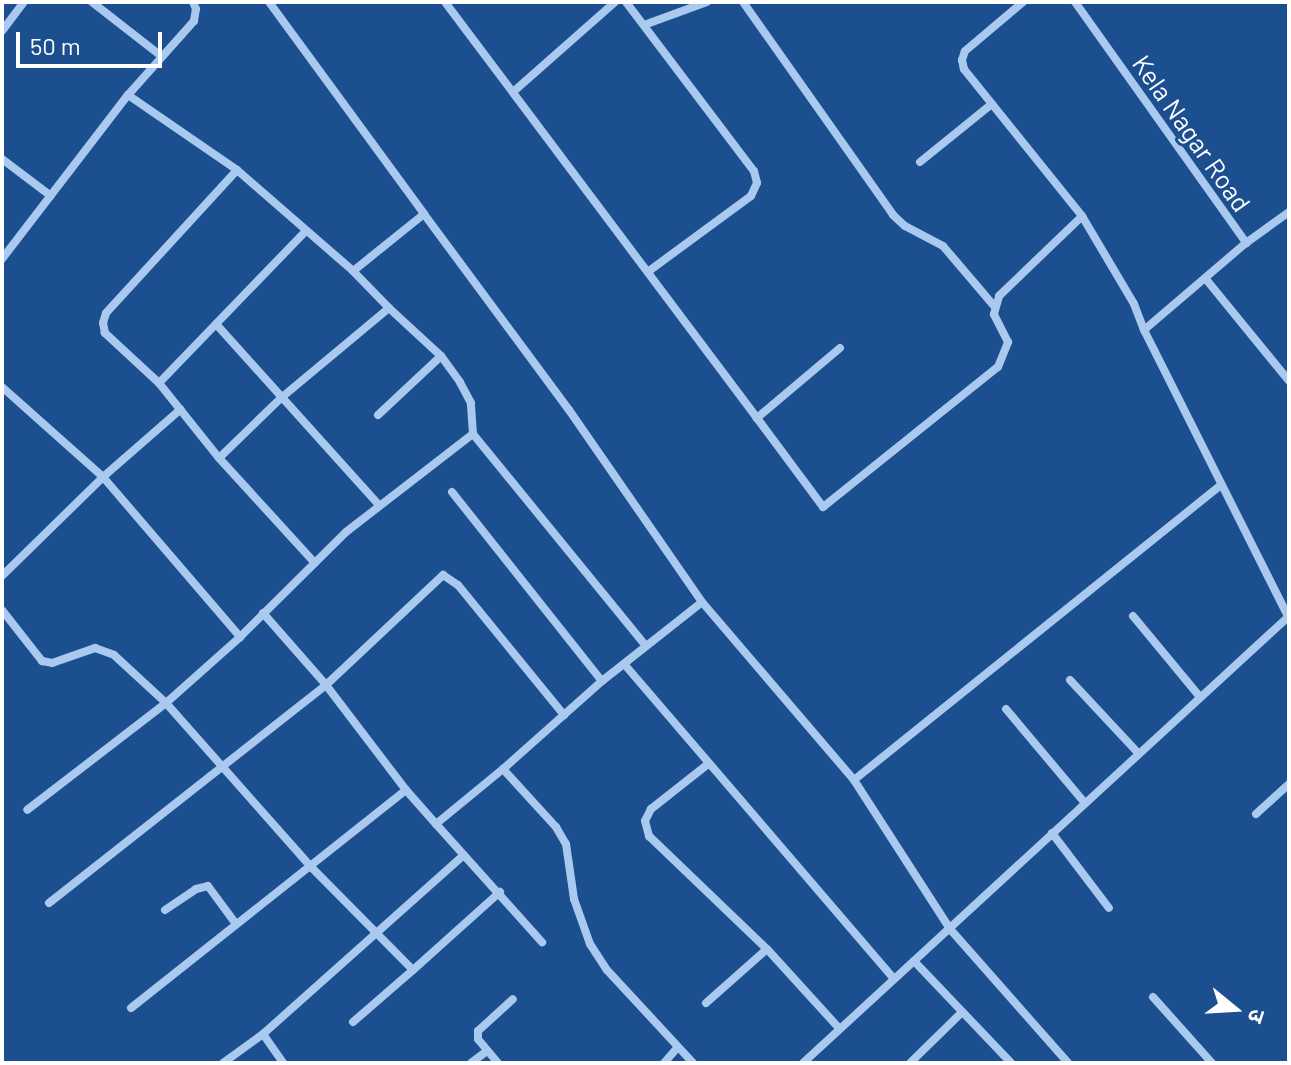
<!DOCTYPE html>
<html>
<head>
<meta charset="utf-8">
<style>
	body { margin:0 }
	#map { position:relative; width:1291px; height:1065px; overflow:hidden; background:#1b4f8f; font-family:Barlow,"Noto Sans Devanagari",sans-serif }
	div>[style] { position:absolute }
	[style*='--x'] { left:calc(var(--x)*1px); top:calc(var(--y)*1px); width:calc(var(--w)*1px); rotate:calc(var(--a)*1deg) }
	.street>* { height:8px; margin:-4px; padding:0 4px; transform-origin:4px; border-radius:4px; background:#a9c9ee }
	span { translate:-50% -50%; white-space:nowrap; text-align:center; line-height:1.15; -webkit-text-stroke:6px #1b4f8f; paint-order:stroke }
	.street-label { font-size:26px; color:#fff }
	.frame { position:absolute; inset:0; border:4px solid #fff; pointer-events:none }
	.north { position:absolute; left:1195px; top:969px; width:80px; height:80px; -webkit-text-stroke:6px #1b4f8f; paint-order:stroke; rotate:108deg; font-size:22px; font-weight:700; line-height:32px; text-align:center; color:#fff }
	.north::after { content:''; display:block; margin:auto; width:28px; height:36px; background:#fff; clip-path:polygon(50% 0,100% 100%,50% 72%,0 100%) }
	.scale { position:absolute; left:16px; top:32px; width:146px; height:36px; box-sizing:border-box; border:4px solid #fff; border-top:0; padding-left:10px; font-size:24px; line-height:28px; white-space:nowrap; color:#fff; -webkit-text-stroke:6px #1b4f8f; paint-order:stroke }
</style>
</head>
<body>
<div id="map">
	<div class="street">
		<div style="--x:92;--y:2;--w:88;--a:38"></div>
		<div style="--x:269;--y:2;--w:263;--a:53.8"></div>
		<div style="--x:424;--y:214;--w:91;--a:141.2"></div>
		<div style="--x:353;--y:271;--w:52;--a:45.8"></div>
		<div style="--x:389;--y:308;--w:141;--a:140.2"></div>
		<div style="--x:281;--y:398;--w:86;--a:135.9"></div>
		<div style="--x:219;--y:458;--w:142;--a:47.6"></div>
		<div style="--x:445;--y:2;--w:520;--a:53.13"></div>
		<div style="--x:626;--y:2;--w:212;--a:52.9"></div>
		<div style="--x:754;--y:171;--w:12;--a:76"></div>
		<div style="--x:757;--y:183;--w:14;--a:115"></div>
		<div style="--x:751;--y:196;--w:127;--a:143.7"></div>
		<div style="--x:743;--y:2;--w:261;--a:54.8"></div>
		<div style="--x:893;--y:215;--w:16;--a:43"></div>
		<div style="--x:905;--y:226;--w:43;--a:27.8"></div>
		<div style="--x:943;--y:246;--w:79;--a:49.6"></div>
		<div style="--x:1075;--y:2;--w:296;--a:54.6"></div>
		<div style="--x:1246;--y:243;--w:53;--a:-35.8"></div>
		<div style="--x:644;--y:25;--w:67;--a:-20.1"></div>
		<div style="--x:2;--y:31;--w:36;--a:-53"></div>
		<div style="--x:513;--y:92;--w:136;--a:-41.4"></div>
		<div style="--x:128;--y:95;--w:132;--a:34.5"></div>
		<div style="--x:237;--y:170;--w:154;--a:41"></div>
		<div style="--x:992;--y:104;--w:144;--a:51.2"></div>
		<div style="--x:2;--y:159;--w:61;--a:37.1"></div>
		<div style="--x:920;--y:162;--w:92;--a:-38.9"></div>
		<div style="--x:992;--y:104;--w:45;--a:-128.7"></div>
		<div style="--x:964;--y:69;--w:9;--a:-103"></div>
		<div style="--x:962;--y:60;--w:9;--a:-72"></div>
		<div style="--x:965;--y:51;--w:76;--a:-40.2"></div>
		<div style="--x:2;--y:259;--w:207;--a:-52.5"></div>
		<div style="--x:128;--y:95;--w:99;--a:-48.3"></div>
		<div style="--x:194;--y:21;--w:12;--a:-81"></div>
		<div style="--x:196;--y:9;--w:8;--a:-113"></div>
		<div style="--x:1205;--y:278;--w:133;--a:50.8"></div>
		<div style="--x:216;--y:324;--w:244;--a:48"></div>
		<div style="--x:1144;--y:330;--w:134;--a:-40.5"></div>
		<div style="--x:840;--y:348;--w:109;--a:139.9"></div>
		<div style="--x:757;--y:418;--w:111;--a:53.4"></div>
		<div style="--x:823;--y:507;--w:224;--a:-38.7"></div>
		<div style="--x:998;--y:367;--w:27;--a:-68"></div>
		<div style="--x:1008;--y:342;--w:31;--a:-117"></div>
		<div style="--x:994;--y:314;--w:19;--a:-74"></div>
		<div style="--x:999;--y:296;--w:115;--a:-43.9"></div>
		<div style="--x:1082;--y:216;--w:102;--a:59.4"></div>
		<div style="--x:1134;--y:304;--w:28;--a:69"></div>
		<div style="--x:1144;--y:330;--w:322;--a:63.3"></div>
		<div style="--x:159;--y:383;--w:211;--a:-46"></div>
		<div style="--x:2;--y:387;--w:135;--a:41.7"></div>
		<div style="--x:103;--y:477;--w:211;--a:49.4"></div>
		<div style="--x:378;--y:415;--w:86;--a:-43.1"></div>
		<div style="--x:473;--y:434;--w:272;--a:50.8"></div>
		<div style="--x:219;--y:458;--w:96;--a:-128.7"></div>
		<div style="--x:159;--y:383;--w:74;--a:-137.2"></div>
		<div style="--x:105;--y:333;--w:10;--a:-101"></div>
		<div style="--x:103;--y:323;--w:10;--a:-73"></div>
		<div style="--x:106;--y:313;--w:194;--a:-47.5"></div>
		<div style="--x:452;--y:492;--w:241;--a:51.6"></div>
		<div style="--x:2;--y:576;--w:141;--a:-44.4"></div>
		<div style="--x:103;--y:477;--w:103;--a:-41.1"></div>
		<div style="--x:702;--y:602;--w:234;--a:49.5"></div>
		<div style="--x:854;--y:780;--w:177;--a:57.2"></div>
		<div style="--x:950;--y:929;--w:179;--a:48.6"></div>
		<div style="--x:2;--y:610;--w:65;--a:51.9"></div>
		<div style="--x:42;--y:661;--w:10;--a:11"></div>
		<div style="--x:52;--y:663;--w:46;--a:-19.2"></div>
		<div style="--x:95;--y:648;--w:20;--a:20"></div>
		<div style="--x:114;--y:655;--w:71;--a:42.7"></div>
		<div style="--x:166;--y:703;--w:175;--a:142.4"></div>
		<div style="--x:263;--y:613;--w:96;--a:48.8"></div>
		<div style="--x:326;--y:685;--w:132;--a:52.7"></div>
		<div style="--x:1133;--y:616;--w:105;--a:50.4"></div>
		<div style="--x:625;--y:665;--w:413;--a:49.4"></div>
		<div style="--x:1070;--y:680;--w:101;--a:47"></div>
		<div style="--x:1006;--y:709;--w:123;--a:50"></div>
		<div style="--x:708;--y:764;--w:73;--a:141.7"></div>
		<div style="--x:651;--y:809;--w:13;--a:117"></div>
		<div style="--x:645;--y:821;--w:16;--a:75"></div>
		<div style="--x:649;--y:836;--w:163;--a:43.8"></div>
		<div style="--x:767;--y:949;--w:107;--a:47.7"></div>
		<div style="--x:503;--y:769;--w:79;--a:47.6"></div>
		<div style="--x:556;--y:827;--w:20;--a:60"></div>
		<div style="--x:566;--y:844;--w:56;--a:81.7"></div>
		<div style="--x:574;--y:899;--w:48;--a:70.4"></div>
		<div style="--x:590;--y:944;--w:31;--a:57"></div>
		<div style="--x:607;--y:970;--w:127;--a:47.2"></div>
		<div style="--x:854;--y:780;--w:471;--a:-38.8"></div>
		<div style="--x:1256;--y:814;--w:45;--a:-42.3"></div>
		<div style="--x:436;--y:824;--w:159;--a:48.1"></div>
		<div style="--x:1052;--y:833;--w:94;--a:52.8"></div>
		<div style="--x:49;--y:903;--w:352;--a:-38.2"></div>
		<div style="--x:326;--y:685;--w:161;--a:-43.2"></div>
		<div style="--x:443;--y:575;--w:18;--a:34"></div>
		<div style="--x:458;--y:585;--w:168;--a:50.8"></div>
		<div style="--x:165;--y:910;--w:37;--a:-34"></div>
		<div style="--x:196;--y:889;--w:12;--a:-14"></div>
		<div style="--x:208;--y:886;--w:47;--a:53.6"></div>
		<div style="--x:914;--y:961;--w:141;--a:46.4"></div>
		<div style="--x:413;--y:970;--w:117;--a:-41.9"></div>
		<div style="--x:1153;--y:997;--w:89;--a:48.2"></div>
		<div style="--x:706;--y:1003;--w:81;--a:-41.5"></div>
		<div style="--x:131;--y:1008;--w:351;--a:-38.4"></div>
		<div style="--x:406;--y:790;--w:45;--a:48.6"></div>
		<div style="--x:436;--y:824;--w:87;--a:-39.4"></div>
		<div style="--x:503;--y:769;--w:132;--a:-41.6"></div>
		<div style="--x:602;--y:681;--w:127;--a:-38.3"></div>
		<div style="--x:702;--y:602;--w:234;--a:-124.7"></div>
		<div style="--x:569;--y:410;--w:244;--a:-126.5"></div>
		<div style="--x:353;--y:1022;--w:79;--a:-40.9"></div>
		<div style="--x:413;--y:970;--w:144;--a:-134.7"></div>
		<div style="--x:312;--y:868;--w:220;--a:-131.5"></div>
		<div style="--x:166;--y:703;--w:99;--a:-41.7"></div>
		<div style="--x:240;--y:637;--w:149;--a:-44.7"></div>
		<div style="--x:346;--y:532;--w:160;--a:-37.7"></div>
		<div style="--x:473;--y:434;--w:31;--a:-94"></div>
		<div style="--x:471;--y:403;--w:24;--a:-118"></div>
		<div style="--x:460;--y:382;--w:32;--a:-126"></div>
		<div style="--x:441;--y:356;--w:71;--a:-137.3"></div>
		<div style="--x:263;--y:1034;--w:35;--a:55"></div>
		<div style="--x:223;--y:1063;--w:49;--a:-35.9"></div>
		<div style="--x:263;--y:1034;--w:269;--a:-41.7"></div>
		<div style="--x:471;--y:1063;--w:20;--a:-37"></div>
		<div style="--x:498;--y:1063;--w:31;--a:-130"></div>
		<div style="--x:478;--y:1039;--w:8;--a:-90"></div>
		<div style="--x:478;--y:1031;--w:47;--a:-42.4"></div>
		<div style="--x:664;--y:1063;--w:21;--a:-49"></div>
		<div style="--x:803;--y:1063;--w:659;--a:-42.6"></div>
		<div style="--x:910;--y:1063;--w:71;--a:-44.4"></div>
	</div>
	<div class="street-label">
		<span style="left:1192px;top:133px;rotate:55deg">Kela Nagar Road</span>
	</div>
	<div class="frame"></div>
	<div class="north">उ</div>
	<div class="scale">50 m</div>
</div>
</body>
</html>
